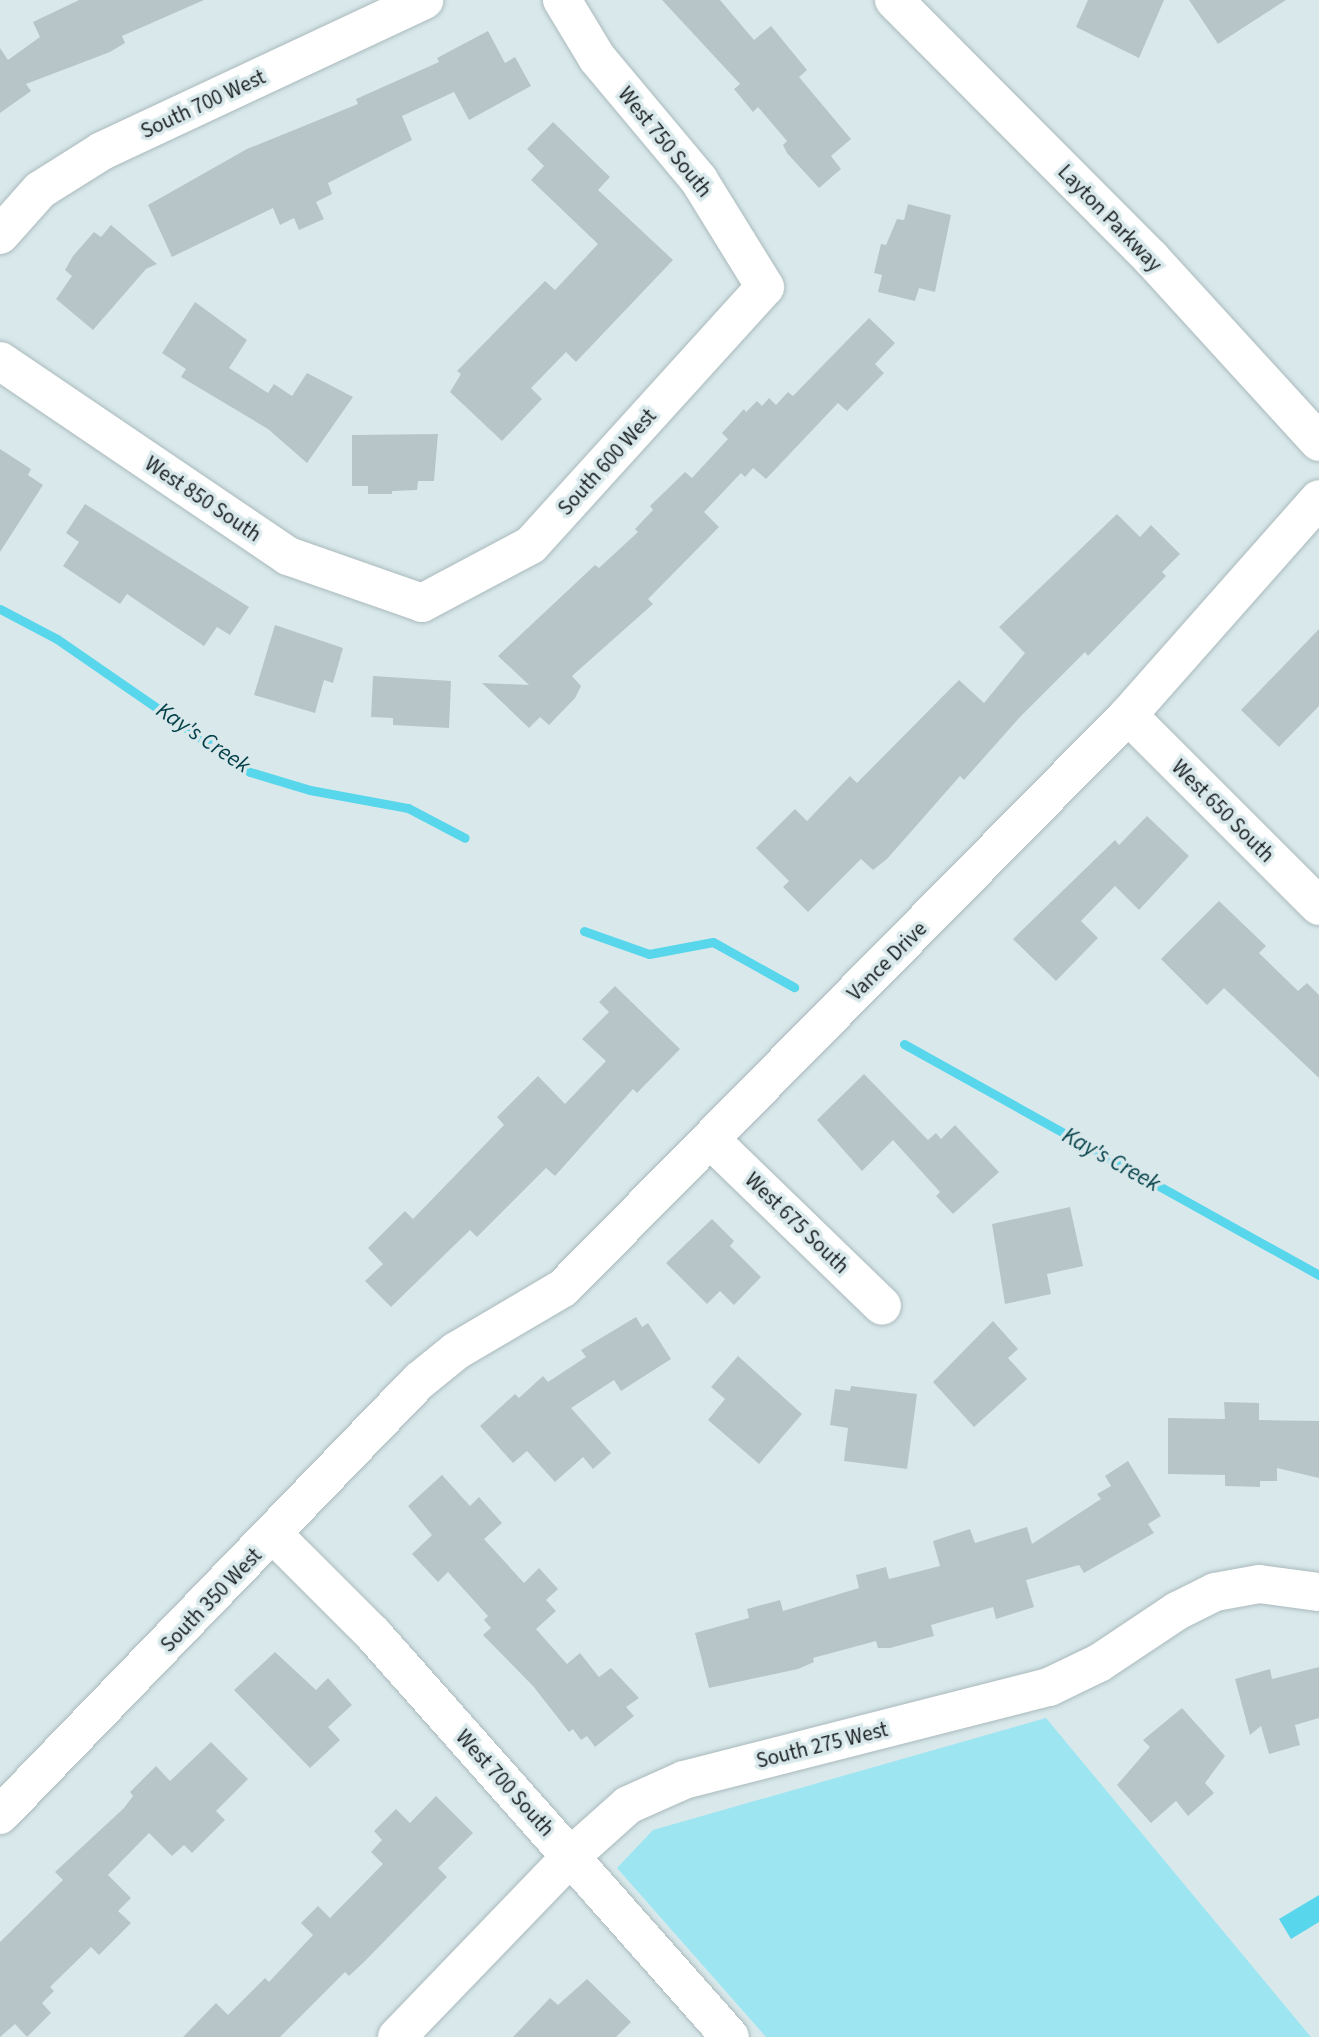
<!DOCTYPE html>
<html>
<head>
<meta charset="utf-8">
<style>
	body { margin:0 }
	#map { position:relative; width:1319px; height:2037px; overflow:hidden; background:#d9e9eb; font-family:"Source Sans 3",sans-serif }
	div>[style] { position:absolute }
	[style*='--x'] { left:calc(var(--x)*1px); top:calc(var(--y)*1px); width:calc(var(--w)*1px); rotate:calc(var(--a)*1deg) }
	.green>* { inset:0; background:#9ee5f2 }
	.water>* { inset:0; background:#58d6ec }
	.stream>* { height:9px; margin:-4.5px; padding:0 4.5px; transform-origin:4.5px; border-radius:4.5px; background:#58d6ec }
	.building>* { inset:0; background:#b7c5c8 }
	.roads { filter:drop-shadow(0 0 2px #aab9bc) drop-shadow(0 0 2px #aab9bc) }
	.minor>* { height:38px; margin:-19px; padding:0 19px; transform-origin:19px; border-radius:19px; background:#fff }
	.major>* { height:38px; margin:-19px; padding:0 19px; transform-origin:19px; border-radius:19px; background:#fff }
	span { translate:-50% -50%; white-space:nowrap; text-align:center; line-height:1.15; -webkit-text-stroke:7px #d9e9eb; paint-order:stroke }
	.street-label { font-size:21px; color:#1a1f20 }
	.water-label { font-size:23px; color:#003e47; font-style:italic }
</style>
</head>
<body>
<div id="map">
	<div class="green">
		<div style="clip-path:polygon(1046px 1718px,1311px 2037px,766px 2037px,617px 1868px,653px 1830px)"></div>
	</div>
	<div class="water">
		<div style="clip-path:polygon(1319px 1895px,1319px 1922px,1291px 1939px,1279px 1919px)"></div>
	</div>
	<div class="stream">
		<div style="--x:0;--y:609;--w:64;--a:27.8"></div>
		<div style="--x:57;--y:639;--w:234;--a:34.6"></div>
		<div style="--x:250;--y:772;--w:63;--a:16.7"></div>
		<div style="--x:310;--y:790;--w:100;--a:10.4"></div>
		<div style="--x:408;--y:808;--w:64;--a:27.8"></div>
		<div style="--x:584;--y:931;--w:69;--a:19.5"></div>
		<div style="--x:649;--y:954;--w:65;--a:-10.6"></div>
		<div style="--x:713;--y:942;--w:93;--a:29.1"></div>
		<div style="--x:904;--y:1044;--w:475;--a:29.1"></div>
	</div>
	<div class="building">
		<div style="clip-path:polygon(79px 0,204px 0,122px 36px,125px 43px,110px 52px,26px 84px,31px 91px,0 113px,0 48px,8px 60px,40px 37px,33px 22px)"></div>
		<div style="clip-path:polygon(662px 0,720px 0,754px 40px,771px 26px,807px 70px,799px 77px,851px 139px,831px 156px,841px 169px,819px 188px,787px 153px,783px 145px,787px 141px,758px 107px,753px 112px,734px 89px,740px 84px)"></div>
		<div style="clip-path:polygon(1088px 0,1164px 0,1139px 58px,1076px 27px)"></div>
		<div style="clip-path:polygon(1189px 0,1286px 0,1218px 44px)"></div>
		<div style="clip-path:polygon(488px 31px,505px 63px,515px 57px,531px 86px,469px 120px,454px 92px,402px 116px,412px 140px,328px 183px,332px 194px,316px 202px,324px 219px,299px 230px,294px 218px,280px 225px,273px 208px,172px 257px,148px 205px,247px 149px,358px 104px,356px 99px,439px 62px,437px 58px)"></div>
		<div style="clip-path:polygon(553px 122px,610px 177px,598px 190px,673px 260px,576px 362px,566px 352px,531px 388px,542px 399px,502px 441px,450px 392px,461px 374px,457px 371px,545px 281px,555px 290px,598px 244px,531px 180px,544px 166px,527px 149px)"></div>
		<div style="clip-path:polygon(908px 204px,951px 215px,935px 292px,919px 288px,915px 301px,878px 292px,882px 275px,874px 273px,881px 244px,886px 245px,897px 219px,904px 220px)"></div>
		<div style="clip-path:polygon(111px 225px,157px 264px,146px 269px,93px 330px,56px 299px,72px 276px,65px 270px,73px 256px,94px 232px,101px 237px)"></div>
		<div style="clip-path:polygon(195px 302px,247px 340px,229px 368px,268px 393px,274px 384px,292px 396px,307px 373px,353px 397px,307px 463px,268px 429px,181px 377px,186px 369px,162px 353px)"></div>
		<div style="clip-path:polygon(869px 318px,895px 343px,875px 364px,884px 373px,847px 411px,838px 403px,766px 479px,753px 468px,745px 477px,741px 473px,704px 512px,719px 527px,648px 599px,653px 604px,572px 676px,581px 686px,575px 698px,549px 725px,540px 717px,529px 728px,482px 683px,529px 685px,498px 656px,595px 565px,599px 568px,638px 532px,635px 529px,653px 510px,650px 506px,685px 472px,692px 478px,728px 439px,722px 433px,744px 409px,746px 412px,757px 401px,762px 406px,769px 398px,776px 405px,788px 392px,793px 396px)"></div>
		<div style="clip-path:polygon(438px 434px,434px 481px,418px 481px,417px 490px,392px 491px,392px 494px,368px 494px,368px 486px,352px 486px,352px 435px)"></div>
		<div style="clip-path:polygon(0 449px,31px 469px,28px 475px,43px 485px,0 552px)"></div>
		<div style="clip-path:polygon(85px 504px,249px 607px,230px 635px,217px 627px,204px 646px,127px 594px,120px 604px,63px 566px,79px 542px,66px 533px)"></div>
		<div style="clip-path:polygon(1117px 514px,1140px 537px,1151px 525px,1180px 554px,1162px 572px,1166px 576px,1088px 656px,1085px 652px,1021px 716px,964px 780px,960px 776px,887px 859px,873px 870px,861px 859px,808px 912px,783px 887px,789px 881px,756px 848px,795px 809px,807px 821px,850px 776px,857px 783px,959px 680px,984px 703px,1025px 653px,999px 627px)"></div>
		<div style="clip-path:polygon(275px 625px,343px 648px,333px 683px,324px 680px,315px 713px,254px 695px)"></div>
		<div style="clip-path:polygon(1319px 629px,1319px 706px,1279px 747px,1241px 710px)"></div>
		<div style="clip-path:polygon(373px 676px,451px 681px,449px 728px,393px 725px,393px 718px,371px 717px)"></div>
		<div style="clip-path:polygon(1147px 816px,1189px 856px,1139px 910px,1115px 886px,1081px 921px,1098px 938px,1056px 981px,1013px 939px,1115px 840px,1119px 845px)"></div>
		<div style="clip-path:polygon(1219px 901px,1266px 946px,1259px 953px,1298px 991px,1307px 983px,1319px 995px,1319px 1078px,1224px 988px,1207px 1005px,1161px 959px)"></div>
		<div style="clip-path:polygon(615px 986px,680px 1049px,637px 1093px,633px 1089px,555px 1176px,546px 1168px,477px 1237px,470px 1230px,391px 1307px,365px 1281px,383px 1264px,368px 1248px,405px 1211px,413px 1219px,504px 1125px,497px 1117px,538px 1076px,565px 1104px,606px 1061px,582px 1039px,609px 1012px,599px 1002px)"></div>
		<div style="clip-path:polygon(864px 1074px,928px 1140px,936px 1133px,941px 1139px,955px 1125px,999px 1172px,953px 1214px,936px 1196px,940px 1192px,893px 1140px,862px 1171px,817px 1120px)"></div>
		<div style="clip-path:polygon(1070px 1207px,1083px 1266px,1047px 1274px,1051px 1294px,1005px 1304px,992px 1224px)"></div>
		<div style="clip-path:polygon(712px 1219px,734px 1241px,730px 1246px,761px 1277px,734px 1305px,720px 1291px,707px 1304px,666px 1263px)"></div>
		<div style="clip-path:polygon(636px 1317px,642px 1327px,648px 1323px,671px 1359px,621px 1391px,614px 1380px,571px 1408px,611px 1453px,593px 1469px,583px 1457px,555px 1482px,527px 1451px,513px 1463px,480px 1426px,515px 1394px,519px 1398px,543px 1376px,548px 1382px,586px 1357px,581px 1350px)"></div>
		<div style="clip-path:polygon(993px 1321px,1018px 1349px,1008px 1358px,1027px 1379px,974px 1427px,933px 1382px)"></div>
		<div style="clip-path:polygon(738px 1356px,802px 1414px,759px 1464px,708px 1420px,725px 1399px,711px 1387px)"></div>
		<div style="clip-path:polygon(851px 1386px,917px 1394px,907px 1469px,844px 1461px,848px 1428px,830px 1425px,835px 1389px,850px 1391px)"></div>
		<div style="clip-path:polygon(1224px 1402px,1259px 1403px,1259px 1420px,1319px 1421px,1319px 1478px,1277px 1468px,1277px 1481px,1260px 1481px,1260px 1487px,1225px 1486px,1225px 1475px,1168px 1474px,1168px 1418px,1225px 1419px)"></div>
		<div style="clip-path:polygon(1128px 1461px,1161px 1516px,1148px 1524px,1154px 1533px,1084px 1573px,1079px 1565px,1026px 1580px,1034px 1607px,996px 1619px,993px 1607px,931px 1625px,934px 1636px,890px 1648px,878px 1648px,876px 1641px,813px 1658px,814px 1662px,798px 1669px,709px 1688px,695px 1633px,749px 1618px,747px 1609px,780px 1600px,783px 1611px,859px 1588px,856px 1575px,886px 1567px,889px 1579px,940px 1566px,933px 1541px,970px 1529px,975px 1543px,1027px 1527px,1032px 1544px,1101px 1499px,1097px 1494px,1111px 1486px,1105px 1476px)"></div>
		<div style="clip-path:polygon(442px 1475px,470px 1506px,479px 1497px,502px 1523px,484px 1539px,524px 1583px,539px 1568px,558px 1589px,546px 1600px,556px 1611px,536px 1629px,567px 1664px,580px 1653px,599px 1677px,611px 1668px,639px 1698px,626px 1707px,634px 1716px,595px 1747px,587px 1736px,581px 1740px,573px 1729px,569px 1732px,533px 1686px,483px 1635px,491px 1628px,484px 1620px,488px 1616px,448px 1572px,438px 1582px,412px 1554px,432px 1535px,408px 1506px)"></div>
		<div style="clip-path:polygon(275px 1652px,316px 1690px,328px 1678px,352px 1705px,328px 1727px,340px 1740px,310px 1768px,234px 1690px)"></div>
		<div style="clip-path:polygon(1319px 1667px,1319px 1718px,1295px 1725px,1300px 1745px,1269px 1754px,1261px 1726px,1250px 1735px,1235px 1679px,1270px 1669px,1272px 1679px)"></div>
		<div style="clip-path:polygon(1182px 1708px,1225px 1756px,1205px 1783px,1214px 1793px,1188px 1816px,1176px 1801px,1151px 1823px,1117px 1785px,1150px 1747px,1143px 1740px)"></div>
		<div style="clip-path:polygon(211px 1742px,248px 1779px,216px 1811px,225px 1820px,192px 1853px,184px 1845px,172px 1856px,149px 1833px,108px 1875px,131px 1898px,118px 1911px,131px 1923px,99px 1955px,91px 1947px,50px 1987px,54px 1991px,42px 2003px,51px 2013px,27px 2037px,15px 2024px,0 2037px,0 1942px,63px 1880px,55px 1872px,124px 1808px,133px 1796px,130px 1792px,156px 1766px,170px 1781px)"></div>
		<div style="clip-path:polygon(436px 1796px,473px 1833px,438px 1868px,447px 1877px,365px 1961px,349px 1976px,345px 1972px,280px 2037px,183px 2037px,216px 2003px,228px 2015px,265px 1978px,269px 1982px,313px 1935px,301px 1923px,318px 1906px,330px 1918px,383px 1864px,371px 1852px,382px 1840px,374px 1831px,396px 1809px,410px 1823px)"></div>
		<div style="clip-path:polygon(587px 1979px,631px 2022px,616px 2037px,513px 2037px,550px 1998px,558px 2005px)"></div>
	</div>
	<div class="roads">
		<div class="minor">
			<div style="--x:0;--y:235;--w:60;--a:-48.4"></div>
			<div style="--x:40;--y:190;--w:73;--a:-32.2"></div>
			<div style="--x:102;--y:151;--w:356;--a:-25.1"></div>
			<div style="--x:0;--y:361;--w:348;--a:34.1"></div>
			<div style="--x:288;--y:556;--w:142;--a:19.3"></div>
			<div style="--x:422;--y:603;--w:123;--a:-28"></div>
			<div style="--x:531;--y:545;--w:348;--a:-47.8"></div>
			<div style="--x:765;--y:287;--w:126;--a:-121.7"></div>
			<div style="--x:699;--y:180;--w:159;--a:-129.9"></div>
			<div style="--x:597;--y:58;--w:68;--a:-121.1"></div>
			<div style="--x:1128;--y:715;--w:270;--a:45"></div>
			<div style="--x:711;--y:1140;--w:238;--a:44.1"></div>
			<div style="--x:274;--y:1535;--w:140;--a:45"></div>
			<div style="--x:373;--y:1634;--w:538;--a:48.46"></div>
			<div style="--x:0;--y:1815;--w:603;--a:-46.01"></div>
			<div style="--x:419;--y:1381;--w:48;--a:-39"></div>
			<div style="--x:456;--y:1351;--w:124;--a:-30.5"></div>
			<div style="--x:563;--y:1288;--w:805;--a:-45.4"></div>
			<div style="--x:1128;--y:715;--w:288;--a:-48.5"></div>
			<div style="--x:397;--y:2037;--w:251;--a:-46.1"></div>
			<div style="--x:571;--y:1856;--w:76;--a:-41.8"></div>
			<div style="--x:628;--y:1805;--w:61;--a:-24.1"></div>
			<div style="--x:684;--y:1780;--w:377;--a:-14.3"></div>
			<div style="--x:1049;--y:1687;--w:55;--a:-25.6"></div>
			<div style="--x:1099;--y:1663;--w:94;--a:-33.7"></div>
			<div style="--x:1177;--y:1611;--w:42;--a:-26.6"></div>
			<div style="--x:1215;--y:1592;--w:45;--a:-10.3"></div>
			<div style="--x:1259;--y:1584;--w:61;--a:7.6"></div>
		</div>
		<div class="major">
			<div style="--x:894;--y:0;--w:364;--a:45.1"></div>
			<div style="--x:1151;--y:258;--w:249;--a:47.6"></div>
		</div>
	</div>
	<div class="street-label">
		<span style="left:203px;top:104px;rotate:-25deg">South 700 West</span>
		<span style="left:665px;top:142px;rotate:51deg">West 750 South</span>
		<span style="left:1110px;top:218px;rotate:46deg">Layton Parkway</span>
		<span style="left:607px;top:462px;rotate:-48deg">South 600 West</span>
		<span style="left:203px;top:499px;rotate:34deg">West 850 South</span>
		<span style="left:1223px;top:811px;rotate:45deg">West 650 South</span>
		<span style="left:887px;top:961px;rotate:-45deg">Vance Drive</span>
		<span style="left:797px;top:1223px;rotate:44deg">West 675 South</span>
		<span style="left:211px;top:1600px;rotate:-46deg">South 350 West</span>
		<span style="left:822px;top:1745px;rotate:-14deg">South 275 West</span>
		<span style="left:505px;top:1783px;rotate:48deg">West 700 South</span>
	</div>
	<div class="water-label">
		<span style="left:203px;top:738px;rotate:34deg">Kay's Creek</span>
		<span style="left:1111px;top:1160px;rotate:29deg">Kay's Creek</span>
	</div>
</div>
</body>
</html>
